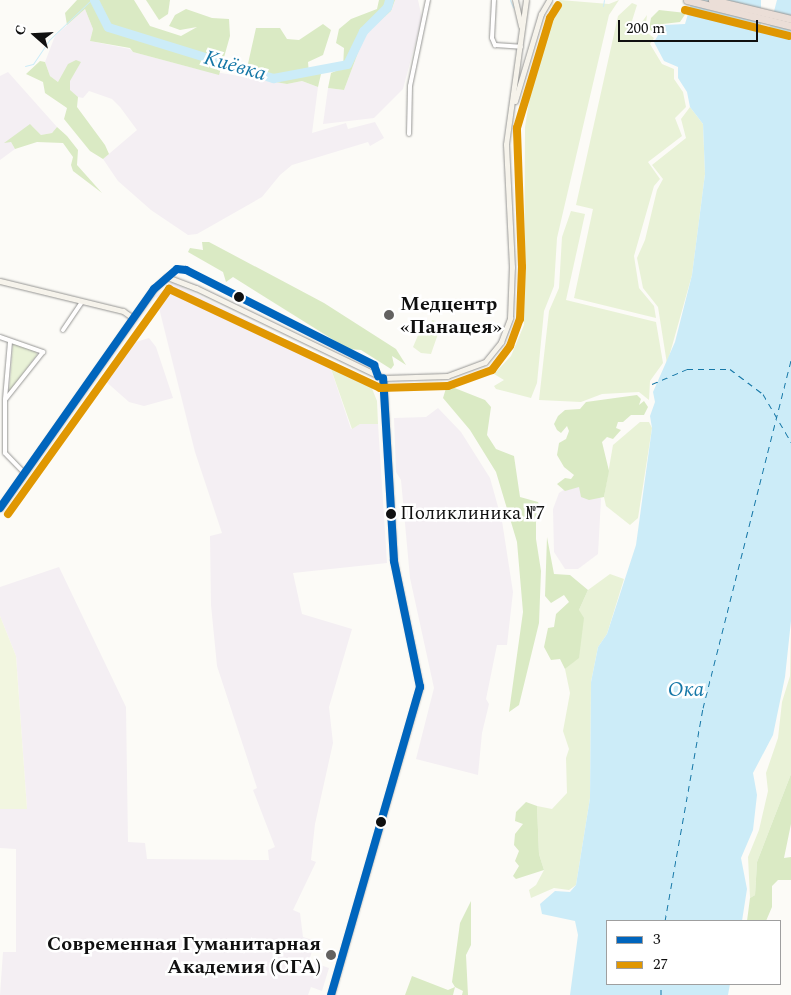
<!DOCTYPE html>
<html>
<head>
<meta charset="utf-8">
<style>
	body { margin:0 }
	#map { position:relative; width:791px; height:995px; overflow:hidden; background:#fcfbf7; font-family:Spectral,serif }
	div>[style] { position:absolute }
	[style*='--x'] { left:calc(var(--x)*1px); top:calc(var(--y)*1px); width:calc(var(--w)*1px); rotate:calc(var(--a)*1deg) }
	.industrial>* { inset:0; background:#f4eff3 }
	.green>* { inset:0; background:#e9f2d7 }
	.forest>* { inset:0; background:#daeac4 }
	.pitch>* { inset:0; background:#f2f6e0 }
	.water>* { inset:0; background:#ccecf8 }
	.stream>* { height:1px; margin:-0.5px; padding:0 0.5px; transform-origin:0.5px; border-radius:0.5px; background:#ccecf8 }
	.river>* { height:9px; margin:-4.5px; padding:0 4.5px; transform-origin:4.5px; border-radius:4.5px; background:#ccecf8 }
	.ferry>* { height:1px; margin-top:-0.5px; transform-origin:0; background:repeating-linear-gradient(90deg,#1577a7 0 6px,transparent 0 11px) }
	.roads { filter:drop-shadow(0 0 1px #969694) drop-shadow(0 0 1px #969694) }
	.street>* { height:4px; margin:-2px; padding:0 2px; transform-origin:2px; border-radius:2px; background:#fffefe }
	.secondary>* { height:5px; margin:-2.5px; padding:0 2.5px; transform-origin:2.5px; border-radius:2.5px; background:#f6f3eb }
	.highway>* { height:7px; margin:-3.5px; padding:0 3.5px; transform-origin:3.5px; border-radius:3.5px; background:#ebded7 }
	.bus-1>* { height:8px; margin:-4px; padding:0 4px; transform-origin:4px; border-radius:4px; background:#0065bd }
	.bus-2>* { height:8px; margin:-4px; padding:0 4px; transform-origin:4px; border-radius:4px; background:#e09702 }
	.dots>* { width:14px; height:14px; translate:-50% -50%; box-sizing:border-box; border:2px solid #fff; border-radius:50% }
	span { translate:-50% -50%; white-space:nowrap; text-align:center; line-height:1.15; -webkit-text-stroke:5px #fff; paint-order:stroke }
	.bus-label { font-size:19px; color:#101010 }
	.left { translate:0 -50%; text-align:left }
	.poi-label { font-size:20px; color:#101010; font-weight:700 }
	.right { translate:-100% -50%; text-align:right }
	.water-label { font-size:21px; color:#1577a7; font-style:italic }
	.legend { position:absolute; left:606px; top:920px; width:175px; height:65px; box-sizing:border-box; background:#fff; border:1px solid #9f9f9f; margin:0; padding:6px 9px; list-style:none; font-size:15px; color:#101010 }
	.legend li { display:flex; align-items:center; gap:10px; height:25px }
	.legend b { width:25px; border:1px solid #9f9f9f }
	.north { position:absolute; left:10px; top:10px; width:50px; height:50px; -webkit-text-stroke:4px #fff; paint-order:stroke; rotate:289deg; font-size:14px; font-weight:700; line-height:20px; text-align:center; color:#101010 }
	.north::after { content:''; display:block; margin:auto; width:18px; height:22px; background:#101010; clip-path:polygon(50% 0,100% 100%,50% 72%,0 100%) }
	.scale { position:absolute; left:618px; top:20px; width:140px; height:22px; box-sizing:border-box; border:2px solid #101010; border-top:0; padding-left:6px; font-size:15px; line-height:18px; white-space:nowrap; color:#101010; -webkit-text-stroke:4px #fff; paint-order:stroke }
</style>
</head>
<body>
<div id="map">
	<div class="industrial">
		<div style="clip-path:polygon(395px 0,418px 0,422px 18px,403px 89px,374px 118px,323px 124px,328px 88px,344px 90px,365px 34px,391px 11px)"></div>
		<div style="clip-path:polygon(85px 9px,93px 29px,90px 41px,130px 49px,133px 52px,197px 69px,287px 84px,302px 81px,318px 87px,312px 133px,346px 123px,348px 129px,375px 122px,384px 138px,370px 146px,368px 142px,292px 165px,280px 175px,262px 197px,197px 234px,188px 235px,151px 210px,118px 181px,103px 159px,137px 130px,120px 107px,112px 99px,89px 91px,83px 98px,78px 97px,50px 76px,45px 62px,55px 36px)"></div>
		<div style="clip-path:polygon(8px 72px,57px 127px,52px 133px,41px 135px,32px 126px,11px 142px,15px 149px,0 160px,0 76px)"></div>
		<div style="clip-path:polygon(172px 282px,274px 333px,277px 344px,288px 340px,311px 351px,315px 359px,330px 366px,351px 429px,360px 424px,378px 424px,387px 563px,293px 573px,302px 614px,352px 629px,329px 707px,333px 743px,315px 824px,311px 860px,316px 862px,293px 910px,300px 913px,303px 937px,315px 941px,309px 961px,329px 968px,322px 991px,311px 987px,308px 995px,0 995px,3px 952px,16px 952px,16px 849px,0 848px,0 809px,27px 809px,16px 656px,0 616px,0 587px,59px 567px,126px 707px,128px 842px,145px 843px,147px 859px,269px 860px,268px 850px,275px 847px,253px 790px,257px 788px,217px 666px,211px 605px,210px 536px,222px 533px,195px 452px,156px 296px)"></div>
		<div style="clip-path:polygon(149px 338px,156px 347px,173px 398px,144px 406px,129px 402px,103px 379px,126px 345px)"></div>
		<div style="clip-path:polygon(438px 408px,461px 432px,490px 478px,502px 521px,513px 592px,507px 645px,497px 645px,486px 699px,489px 704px,482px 733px,478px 775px,416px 759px,434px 688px,410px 578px,401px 480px,396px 472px,394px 418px,426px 417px)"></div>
		<div style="clip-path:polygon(574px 483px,597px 493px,601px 499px,598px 554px,578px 569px,565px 569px,554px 552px,553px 509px,559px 493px)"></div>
	</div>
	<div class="green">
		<div style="clip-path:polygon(560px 0,609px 4px,619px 0,609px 15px,557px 238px,554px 286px,544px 311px,537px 383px,531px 398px,496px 389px,494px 386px,504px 380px,494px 374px,511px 356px,524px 325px,525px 127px,530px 95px,554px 12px,552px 5px)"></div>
		<div style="clip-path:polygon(632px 3px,637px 5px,631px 24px,639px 26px,647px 15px,645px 31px,654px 38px,650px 44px,662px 64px,674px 69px,674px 79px,683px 92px,686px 107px,675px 118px,682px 136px,648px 162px,660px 179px,654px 186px,634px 256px,639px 288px,654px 306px,656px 318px,574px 298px,593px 209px,576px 205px,618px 16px)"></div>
		<div style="clip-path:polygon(690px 107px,703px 124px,705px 174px,692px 275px,667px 364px,658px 307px,643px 288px,637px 258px,645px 240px,657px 190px,663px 179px,652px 165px,686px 138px,681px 119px)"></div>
		<div style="clip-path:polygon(571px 211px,585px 214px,566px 300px,656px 322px,663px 363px,650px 381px,649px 400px,639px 392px,602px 394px,581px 402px,539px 400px,549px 311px,559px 288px,562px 237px)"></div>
		<div style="clip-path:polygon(432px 320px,436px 321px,434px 329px,439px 331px,431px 354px,421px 353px,413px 347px,419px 333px,426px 334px)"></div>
		<div style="clip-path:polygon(13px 343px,36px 350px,37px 355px,9px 392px)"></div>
		<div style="clip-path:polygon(330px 366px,363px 377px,371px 386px,377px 401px,378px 424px,360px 424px,352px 429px)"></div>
		<div style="clip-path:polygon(640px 422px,649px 422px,652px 428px,638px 518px,630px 525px,606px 506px,604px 497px,613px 445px)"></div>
		<div style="clip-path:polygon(610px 574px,624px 579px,607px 634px,598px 647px,591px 682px,590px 798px,576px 885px,569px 890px,554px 888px,531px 898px,529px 890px,536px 885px,544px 870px,539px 854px,537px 806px,552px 809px,567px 793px,566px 758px,569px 749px,563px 731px,570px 693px,565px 669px,579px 657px,579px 610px,588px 590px)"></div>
		<div style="clip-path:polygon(791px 630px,791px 774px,757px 862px,755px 895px,750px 898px,748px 857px,759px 830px,768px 791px,766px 773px,778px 738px,782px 702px,790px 676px)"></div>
	</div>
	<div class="forest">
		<div style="clip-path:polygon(77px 0,134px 0,150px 26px,181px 36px,197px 27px,180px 30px,169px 26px,175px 15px,186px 9px,212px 18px,229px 19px,230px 36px,219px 75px,133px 52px,130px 48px,90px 41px,93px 29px,85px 9px,67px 25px,65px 13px)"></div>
		<div style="clip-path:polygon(146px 0,170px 0,168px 14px,159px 20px)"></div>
		<div style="clip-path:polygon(379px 0,395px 0,391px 11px,365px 34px,344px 90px,328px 88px,331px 73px,343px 68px,344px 48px,336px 43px,339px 29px,351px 19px,377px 9px)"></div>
		<div style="clip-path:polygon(659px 10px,686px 13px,680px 22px,663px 24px,657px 35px,649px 29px,651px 18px)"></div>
		<div style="clip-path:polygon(323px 24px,331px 30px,323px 55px,308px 62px,309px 74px,321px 74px,318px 87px,302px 81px,287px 84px,245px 77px,256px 28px,280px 28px,287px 39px,299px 40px)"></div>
		<div style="clip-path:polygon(76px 60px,81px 62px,70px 81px,70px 90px,78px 97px,77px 107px,105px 145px,109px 154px,103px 159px,90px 151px,64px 119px,67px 108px,45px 93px,43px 82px,26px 74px,40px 61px,45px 62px,50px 76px,58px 82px,68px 64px)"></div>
		<div style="clip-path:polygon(30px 124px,41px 135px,52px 133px,57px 127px,67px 136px,78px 150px,77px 165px,102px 193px,73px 171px,71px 165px,73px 157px,63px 143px,37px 142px,15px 149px,11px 142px,4px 143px)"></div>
		<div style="clip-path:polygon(202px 242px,209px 242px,324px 303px,396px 349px,406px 365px,392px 356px,394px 365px,391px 369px,361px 350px,348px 349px,233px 277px,226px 282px,223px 272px,188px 252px,190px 248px,203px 250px)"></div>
		<div style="clip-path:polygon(447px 385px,485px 400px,491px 407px,487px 435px,496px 449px,514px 456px,520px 497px,538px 502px,541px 510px,536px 522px,536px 539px,541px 571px,539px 623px,519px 705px,509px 712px,523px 612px,517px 542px,496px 472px,470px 430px,443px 398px)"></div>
		<div style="clip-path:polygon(637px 395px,641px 399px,639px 405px,644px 401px,648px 407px,644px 415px,631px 415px,623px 422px,618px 422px,616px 428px,621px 430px,613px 439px,607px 437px,602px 442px,609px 471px,604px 497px,589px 500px,581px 497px,579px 487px,565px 491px,557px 484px,565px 478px,571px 479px,574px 475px,564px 467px,557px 455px,559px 443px,566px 439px,569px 431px,567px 426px,561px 433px,557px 430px,554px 424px,558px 416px,565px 410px,580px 409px,586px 402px)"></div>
		<div style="clip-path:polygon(547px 537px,554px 574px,570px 575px,588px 590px,579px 610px,584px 618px,579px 658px,565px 669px,560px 659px,551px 660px,544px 647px,548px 628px,554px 627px,556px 614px,569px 602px,564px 595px,551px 603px,545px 596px)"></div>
		<div style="clip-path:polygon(791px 774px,791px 824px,784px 858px,791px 857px,791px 880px,778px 880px,772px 886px,772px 907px,766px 921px,747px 921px,750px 898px,755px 895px,757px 862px)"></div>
		<div style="clip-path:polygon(526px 802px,537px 806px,539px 854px,544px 870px,516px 879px,513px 876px,519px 866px,515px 861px,519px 851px,514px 845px,515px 834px,523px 824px,515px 821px,516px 812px)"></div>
		<div style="clip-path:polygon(471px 901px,471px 945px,466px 955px,468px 995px,462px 995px,463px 991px,455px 987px,453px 995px,405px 995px,412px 976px,448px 990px,455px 987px,452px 982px,460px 923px)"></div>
	</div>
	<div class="pitch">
		<div style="clip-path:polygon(0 616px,16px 656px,27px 809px,0 809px)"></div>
	</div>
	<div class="water">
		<div style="clip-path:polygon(692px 0,761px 0,761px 27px,765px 30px,770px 26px,777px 0,791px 0,791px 621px,785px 677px,773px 735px,753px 773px,757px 795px,753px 830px,741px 858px,747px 889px,742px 921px,607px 921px,607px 984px,730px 984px,728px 995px,570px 995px,578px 935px,575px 921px,542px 914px,540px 904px,555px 891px,570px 892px,576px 885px,590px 798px,591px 682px,598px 647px,607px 634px,636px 545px,652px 428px,650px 416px,655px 402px,653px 392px,675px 342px,692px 275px,705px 174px,703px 124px,690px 107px,687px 92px,678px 78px,678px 67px,664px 61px,654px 42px,664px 25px,685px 24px)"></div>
	</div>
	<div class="stream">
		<div style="--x:510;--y:0;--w:8;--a:67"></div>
		<div style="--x:603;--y:6;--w:6;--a:-81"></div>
		<div style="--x:25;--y:66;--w:8;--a:-14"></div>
		<div style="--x:33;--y:64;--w:29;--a:-56"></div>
		<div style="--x:49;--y:40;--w:58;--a:-43.6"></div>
	</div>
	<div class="river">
		<div style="--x:94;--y:0;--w:30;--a:63"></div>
		<div style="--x:108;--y:27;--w:173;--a:17.2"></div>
		<div style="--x:273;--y:78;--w:75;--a:-10.7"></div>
		<div style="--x:347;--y:64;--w:37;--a:-64"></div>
		<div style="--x:363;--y:31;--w:34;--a:-45"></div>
		<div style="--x:387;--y:7;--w:7;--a:-74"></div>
	</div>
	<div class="ferry">
		<div style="--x:652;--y:384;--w:38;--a:-23"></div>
		<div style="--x:687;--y:369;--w:43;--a:0"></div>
		<div style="--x:730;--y:369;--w:41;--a:37.1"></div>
		<div style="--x:763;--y:394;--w:56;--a:59.7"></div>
		<div style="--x:665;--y:921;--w:216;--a:-79.9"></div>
		<div style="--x:703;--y:708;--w:360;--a:-75.8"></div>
		<div style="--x:661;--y:995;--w:11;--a:-90"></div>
	</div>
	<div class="roads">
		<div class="street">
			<div style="--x:494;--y:0;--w:38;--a:93"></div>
			<div style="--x:492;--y:38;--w:8;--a:67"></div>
			<div style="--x:495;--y:45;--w:26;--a:4"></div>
			<div style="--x:409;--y:134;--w:48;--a:-88.8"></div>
			<div style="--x:410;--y:86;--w:88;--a:-78.2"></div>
			<div style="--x:63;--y:330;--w:34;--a:-56"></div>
			<div style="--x:0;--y:337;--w:46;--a:19.2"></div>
			<div style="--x:43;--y:352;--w:61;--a:128.4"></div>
			<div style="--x:5;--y:400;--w:53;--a:90"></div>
			<div style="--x:5;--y:453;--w:28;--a:46"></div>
			<div style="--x:5;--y:399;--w:57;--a:-85"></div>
		</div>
		<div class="secondary">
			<div style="--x:515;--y:0;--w:27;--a:77"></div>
			<div style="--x:515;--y:101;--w:91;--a:-73.4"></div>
			<div style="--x:541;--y:14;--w:16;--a:-60"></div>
			<div style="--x:0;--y:281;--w:127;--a:13.7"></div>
			<div style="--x:123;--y:311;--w:12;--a:35"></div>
			<div style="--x:0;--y:508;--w:268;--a:-54.9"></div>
			<div style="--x:154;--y:289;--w:18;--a:-43"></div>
			<div style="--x:167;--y:277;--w:31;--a:21"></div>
			<div style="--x:196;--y:288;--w:208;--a:25.7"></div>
			<div style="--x:383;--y:378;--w:64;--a:-1.8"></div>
			<div style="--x:447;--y:376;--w:40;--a:-20.2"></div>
			<div style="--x:485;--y:362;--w:26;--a:-51"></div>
			<div style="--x:501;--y:342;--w:26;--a:-69"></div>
			<div style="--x:510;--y:318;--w:51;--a:-87.8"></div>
			<div style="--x:512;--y:267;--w:123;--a:-92.8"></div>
			<div style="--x:506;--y:144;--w:145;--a:-82.1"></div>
			<div style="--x:331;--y:995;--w:321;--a:-73.9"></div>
			<div style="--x:420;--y:687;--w:129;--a:-101.7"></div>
			<div style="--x:394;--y:561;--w:183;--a:-93.4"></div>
		</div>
		<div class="highway">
			<div style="--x:687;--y:0;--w:107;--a:14"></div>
			<div style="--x:712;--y:0;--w:81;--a:13.5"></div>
		</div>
	</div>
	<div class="bus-1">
		<div style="--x:0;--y:508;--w:268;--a:-54.9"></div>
		<div style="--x:154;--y:289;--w:30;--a:-41"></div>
		<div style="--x:177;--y:269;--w:9;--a:6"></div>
		<div style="--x:186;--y:270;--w:211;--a:26.8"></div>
		<div style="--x:374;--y:365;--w:12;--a:70"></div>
		<div style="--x:331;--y:995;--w:321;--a:-73.9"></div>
		<div style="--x:420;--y:687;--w:129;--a:-101.7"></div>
		<div style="--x:394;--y:561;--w:183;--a:-93.4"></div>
	</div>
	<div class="bus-2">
		<div style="--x:685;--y:10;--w:107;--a:14"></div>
		<div style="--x:8;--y:514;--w:277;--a:-54.4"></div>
		<div style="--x:169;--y:289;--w:233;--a:25.1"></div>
		<div style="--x:380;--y:388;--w:68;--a:-1.7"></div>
		<div style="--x:448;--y:386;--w:47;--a:-20"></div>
		<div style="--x:492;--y:370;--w:30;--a:-53"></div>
		<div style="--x:510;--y:346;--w:29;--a:-70"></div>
		<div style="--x:520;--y:319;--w:52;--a:-87.8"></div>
		<div style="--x:522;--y:267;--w:139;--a:-92.1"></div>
		<div style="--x:517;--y:128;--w:115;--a:-73.3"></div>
		<div style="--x:550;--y:18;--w:15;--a:-58"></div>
	</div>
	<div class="dots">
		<div style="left:239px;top:297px;background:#101010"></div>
		<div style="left:389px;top:315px;background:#636261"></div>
		<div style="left:391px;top:514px;background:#101010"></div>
		<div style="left:381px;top:822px;background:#101010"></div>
		<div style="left:331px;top:955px;background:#636261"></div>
	</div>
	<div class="bus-label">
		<span class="left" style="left:400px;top:514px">Поликлиника №7</span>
	</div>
	<div class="poi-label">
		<span class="left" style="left:400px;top:316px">Медцентр<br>«Панацея»</span>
		<span class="right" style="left:321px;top:956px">Современная Гуманитарная<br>Академия (СГА)</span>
	</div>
	<div class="water-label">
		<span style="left:235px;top:66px;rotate:16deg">Киёвка</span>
		<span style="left:686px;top:690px">Ока</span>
	</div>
	<ul class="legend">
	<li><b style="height:6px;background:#0065bd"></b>3</li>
	<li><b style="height:6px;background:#e09702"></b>27</li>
	</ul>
	<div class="north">С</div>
	<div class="scale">200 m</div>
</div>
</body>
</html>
